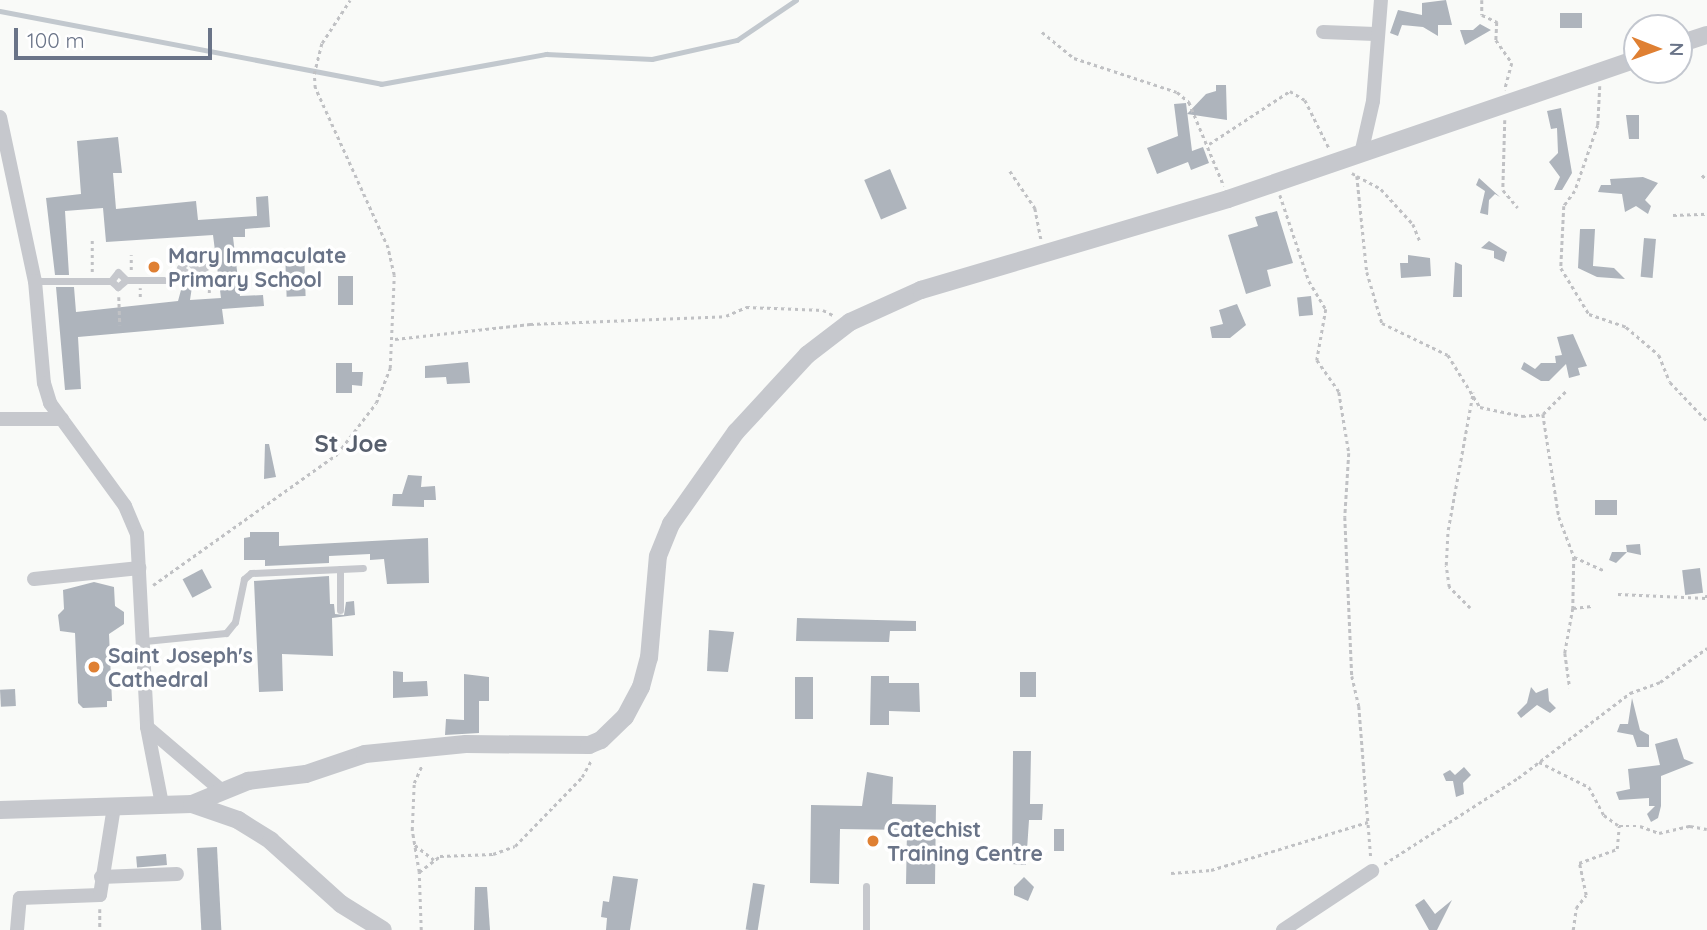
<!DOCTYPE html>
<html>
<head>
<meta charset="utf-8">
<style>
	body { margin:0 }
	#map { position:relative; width:1707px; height:930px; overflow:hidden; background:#f9faf8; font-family:Quicksand,sans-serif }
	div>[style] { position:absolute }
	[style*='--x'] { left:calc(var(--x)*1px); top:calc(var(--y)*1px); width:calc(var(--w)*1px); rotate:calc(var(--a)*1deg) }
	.stream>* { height:4.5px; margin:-2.25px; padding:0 2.25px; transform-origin:2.25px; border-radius:2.25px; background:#c2c8ce }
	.building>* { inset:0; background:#aeb4bc; transform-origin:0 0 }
	.path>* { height:2.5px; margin-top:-1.25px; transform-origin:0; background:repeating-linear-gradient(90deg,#c0c1c4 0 3.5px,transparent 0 7px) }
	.service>* { height:7px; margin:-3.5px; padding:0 3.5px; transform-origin:3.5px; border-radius:3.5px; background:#c6c8cd }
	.minor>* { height:14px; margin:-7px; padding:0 7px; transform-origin:7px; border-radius:7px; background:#c6c8cd }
	.tertiary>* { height:18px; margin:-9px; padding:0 9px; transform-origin:9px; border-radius:9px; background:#c6c8cd }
	.dots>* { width:19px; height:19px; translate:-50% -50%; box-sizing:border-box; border:4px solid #fff; border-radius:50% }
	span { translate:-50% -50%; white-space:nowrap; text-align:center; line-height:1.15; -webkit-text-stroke:7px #fff; paint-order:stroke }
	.poi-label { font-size:21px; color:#6a7488; font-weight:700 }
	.left { translate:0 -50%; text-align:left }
	.quarter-label { font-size:24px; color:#575f6d; font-weight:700 }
	.north { position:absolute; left:1623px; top:14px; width:70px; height:70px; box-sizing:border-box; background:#fff; border:2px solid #c3c7cf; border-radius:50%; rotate:91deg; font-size:19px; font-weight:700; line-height:28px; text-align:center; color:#6a7488 }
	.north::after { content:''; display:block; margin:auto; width:24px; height:32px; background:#df8033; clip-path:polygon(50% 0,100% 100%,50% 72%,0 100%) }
	.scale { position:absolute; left:14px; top:28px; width:198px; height:32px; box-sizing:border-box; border:4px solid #6a7488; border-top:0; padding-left:9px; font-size:21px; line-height:24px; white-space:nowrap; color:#6a7488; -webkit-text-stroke:5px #fff; paint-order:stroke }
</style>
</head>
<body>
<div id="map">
	<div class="stream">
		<div style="--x:0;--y:11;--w:388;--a:10.8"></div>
		<div style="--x:381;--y:84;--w:168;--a:-10.3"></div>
		<div style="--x:546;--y:54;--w:106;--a:2.7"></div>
		<div style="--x:652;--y:59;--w:87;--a:-12.6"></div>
		<div style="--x:737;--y:40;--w:71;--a:-34.1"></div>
	</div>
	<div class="building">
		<div style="clip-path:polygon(1446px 0,1452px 25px,1438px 25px,1438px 36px,1423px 27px,1402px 25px,1398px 36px,1390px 33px,1398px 10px,1422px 15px,1422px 3px)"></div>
		<div style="left:1560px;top:13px;width:22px;height:15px"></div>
		<div style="clip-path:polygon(1480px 24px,1491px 30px,1465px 45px,1460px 30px,1473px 30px)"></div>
		<div style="clip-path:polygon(1216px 85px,1226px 85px,1227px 120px,1187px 114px,1206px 94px,1216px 91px)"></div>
		<div style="clip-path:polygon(1186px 103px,1192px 151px,1203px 147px,1209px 163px,1191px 170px,1188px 162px,1157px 174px,1147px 148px,1178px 136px,1174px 104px)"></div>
		<div style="clip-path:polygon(1561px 108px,1572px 173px,1562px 190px,1554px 190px,1560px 177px,1549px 162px,1558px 153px,1557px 128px,1551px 129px,1547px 111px)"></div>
		<div style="clip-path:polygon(1626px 115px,1639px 115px,1639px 139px,1629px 139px)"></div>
		<div style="clip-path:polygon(118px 137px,122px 173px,113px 173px,116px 209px,196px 201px,198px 220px,257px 216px,256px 197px,268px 196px,270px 227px,245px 229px,245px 237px,233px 237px,240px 296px,263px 295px,264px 306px,222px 309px,224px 324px,78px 337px,81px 389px,65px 390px,56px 287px,74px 287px,76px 312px,178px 301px,184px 279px,193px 280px,190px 300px,221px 298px,213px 235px,106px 242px,103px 208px,65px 211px,69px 275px,55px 275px,46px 198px,81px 194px,77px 141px)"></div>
		<div style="left:890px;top:169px;width:43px;height:28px;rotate:67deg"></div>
		<div style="clip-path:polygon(1643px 177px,1658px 183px,1645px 200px,1651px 206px,1648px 214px,1636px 206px,1625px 212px,1622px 194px,1598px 192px,1601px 185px,1611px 185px,1610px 179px)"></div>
		<div style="clip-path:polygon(1479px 178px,1500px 197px,1495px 194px,1489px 200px,1488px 215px,1480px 213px,1485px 191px,1476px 185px)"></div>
		<div style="clip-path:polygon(1277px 211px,1293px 263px,1267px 270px,1271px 286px,1246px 294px,1228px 235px,1258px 226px,1255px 217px)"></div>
		<div style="clip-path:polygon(1580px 229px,1595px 229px,1593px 266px,1614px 268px,1625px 279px,1597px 277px,1578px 268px)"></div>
		<div style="left:1644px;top:238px;width:12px;height:39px;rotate:5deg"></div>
		<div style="clip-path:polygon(1489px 241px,1507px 252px,1504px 262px,1494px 258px,1494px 251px,1481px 248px)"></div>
		<div style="left:304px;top:250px;width:46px;height:19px;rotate:88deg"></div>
		<div style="clip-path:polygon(1408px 255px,1430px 258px,1431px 276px,1401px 278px,1400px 263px,1408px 263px)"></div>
		<div style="clip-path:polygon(1455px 262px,1462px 265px,1462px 297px,1453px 297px)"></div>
		<div style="left:338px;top:276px;width:15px;height:29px"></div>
		<div style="left:1311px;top:296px;width:19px;height:14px;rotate:84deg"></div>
		<div style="clip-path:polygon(1237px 304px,1246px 325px,1230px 338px,1212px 338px,1210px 327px,1223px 324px,1219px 310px)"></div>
		<div style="clip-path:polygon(1573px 334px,1587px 366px,1578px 368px,1580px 375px,1569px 378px,1566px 364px,1549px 381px,1541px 381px,1521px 369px,1524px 362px,1535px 369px,1541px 363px,1556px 363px,1555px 356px,1562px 355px,1557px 337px)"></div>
		<div style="clip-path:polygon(468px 362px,470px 383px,447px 384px,446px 377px,425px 378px,425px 366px)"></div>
		<div style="clip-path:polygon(336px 363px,352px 363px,352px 372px,363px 372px,362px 386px,352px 385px,352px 393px,336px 393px)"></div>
		<div style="clip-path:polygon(265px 444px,269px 444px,276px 477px,264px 479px)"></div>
		<div style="clip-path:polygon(408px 475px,422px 476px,421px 487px,435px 486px,436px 500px,424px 500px,424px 507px,392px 506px,393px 494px,402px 494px)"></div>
		<div style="left:1595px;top:500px;width:22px;height:15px"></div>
		<div style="clip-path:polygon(250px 532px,279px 532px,279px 546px,428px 538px,429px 583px,387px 584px,384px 559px,370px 560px,370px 554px,329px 556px,329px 563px,265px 566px,265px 560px,244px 560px,244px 538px,250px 537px)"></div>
		<div style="clip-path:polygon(1640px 544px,1641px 555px,1627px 552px,1616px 563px,1609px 560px,1612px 552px,1627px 552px,1626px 545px)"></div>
		<div style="left:1700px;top:568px;width:25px;height:18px;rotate:83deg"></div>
		<div style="left:202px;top:569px;width:21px;height:22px;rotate:62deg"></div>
		<div style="clip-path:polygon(329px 576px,330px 604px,334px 604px,335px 614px,344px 615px,346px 602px,354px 601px,355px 615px,332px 618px,333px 656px,282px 654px,283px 691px,259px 692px,254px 581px)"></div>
		<div style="clip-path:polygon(94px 582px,114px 587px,115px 606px,124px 612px,124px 624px,109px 634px,112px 701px,107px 701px,107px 707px,83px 708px,78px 703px,75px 633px,60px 631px,58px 615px,64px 609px,63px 590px)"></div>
		<div style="clip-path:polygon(797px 618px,916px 621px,916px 631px,890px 631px,889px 642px,796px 641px)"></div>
		<div style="clip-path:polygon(709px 630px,734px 632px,728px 672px,707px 671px)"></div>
		<div style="clip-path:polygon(393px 671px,403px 672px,403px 682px,427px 681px,428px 696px,393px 698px)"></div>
		<div style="left:1020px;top:672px;width:16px;height:25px"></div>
		<div style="clip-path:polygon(464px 674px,489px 677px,489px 701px,479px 701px,479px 733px,445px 735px,446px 719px,464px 720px)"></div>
		<div style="clip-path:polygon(871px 676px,889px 676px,889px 683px,919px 683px,920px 712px,889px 711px,889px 725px,870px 725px)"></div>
		<div style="left:795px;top:677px;width:18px;height:42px"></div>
		<div style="clip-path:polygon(1531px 687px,1536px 693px,1548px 688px,1549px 701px,1556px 708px,1550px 713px,1537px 705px,1521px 718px,1517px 713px,1527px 703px)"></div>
		<div style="left:15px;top:689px;width:17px;height:15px;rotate:87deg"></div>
		<div style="clip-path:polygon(1632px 698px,1640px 730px,1649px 735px,1649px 747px,1637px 747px,1633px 735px,1617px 732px,1620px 724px,1628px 724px)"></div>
		<div style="clip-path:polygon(1677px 738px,1684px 759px,1694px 763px,1661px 776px,1661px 806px,1658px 818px,1651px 822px,1647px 814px,1655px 806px,1649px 806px,1649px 798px,1619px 800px,1616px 792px,1630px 789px,1628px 769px,1660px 765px,1655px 744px)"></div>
		<div style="clip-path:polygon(1013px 751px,1031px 751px,1030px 804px,1043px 804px,1042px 820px,1029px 820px,1026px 865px,1012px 864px)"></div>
		<div style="clip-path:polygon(1464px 767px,1471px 775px,1463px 783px,1464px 794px,1456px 797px,1453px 781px,1446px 781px,1443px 774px,1450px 770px,1455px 775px)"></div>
		<div style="clip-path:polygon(867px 772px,893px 777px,892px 804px,936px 805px,935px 884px,906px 884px,907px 830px,840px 829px,839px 884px,810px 883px,811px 805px,862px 806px)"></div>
		<div style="left:1054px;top:829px;width:10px;height:22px"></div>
		<div style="left:217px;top:847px;width:83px;height:20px;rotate:87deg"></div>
		<div style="left:166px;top:854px;width:11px;height:30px;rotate:85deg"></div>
		<div style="clip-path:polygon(613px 876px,638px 879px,630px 930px,606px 930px,607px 918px,601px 917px,603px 901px,609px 902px)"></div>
		<div style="clip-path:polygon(1024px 877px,1034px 887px,1028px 901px,1014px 895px,1014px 887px)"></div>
		<div style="left:753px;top:883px;width:12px;height:47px;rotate:9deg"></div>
		<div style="clip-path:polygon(475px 887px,487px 887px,490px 930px,474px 930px)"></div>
		<div style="clip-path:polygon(1424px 899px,1435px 914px,1452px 900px,1437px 930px,1429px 930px,1415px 905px)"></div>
	</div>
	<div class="path">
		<div style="--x:1482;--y:0;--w:15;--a:90"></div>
		<div style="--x:1482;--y:15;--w:17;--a:25"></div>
		<div style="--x:1497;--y:22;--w:18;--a:93"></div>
		<div style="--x:1496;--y:40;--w:28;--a:55"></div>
		<div style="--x:1512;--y:63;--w:28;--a:105"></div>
		<div style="--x:1042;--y:32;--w:41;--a:39.1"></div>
		<div style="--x:1074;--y:58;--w:108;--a:18.3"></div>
		<div style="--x:1177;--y:92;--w:16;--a:40"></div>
		<div style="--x:1189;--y:102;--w:91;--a:67.4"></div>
		<div style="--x:1600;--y:86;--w:39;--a:93"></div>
		<div style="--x:1598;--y:125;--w:70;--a:109.2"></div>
		<div style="--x:1575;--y:191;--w:19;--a:126"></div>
		<div style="--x:1564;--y:206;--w:62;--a:92.8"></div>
		<div style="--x:1561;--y:268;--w:54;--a:58.7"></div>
		<div style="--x:1589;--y:314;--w:39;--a:19"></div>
		<div style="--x:1626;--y:327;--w:43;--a:40.3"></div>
		<div style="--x:1659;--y:355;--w:29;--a:68"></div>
		<div style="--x:1670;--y:382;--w:54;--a:46.5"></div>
		<div style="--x:1505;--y:120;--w:70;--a:91.6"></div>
		<div style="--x:1503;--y:190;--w:23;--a:50"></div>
		<div style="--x:1209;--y:144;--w:97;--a:-33.2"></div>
		<div style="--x:1290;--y:91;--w:17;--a:31"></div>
		<div style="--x:1305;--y:100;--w:54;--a:63.4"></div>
		<div style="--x:1010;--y:171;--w:45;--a:56"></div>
		<div style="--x:1035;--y:208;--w:33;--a:79"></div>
		<div style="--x:1352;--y:173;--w:6;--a:31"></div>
		<div style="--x:1357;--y:176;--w:97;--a:84.1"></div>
		<div style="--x:1367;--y:272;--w:53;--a:73.6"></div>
		<div style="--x:1382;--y:323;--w:73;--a:25.9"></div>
		<div style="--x:1448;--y:355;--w:61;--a:58.4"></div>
		<div style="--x:1480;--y:407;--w:43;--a:12.1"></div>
		<div style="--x:1522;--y:416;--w:21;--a:-5"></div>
		<div style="--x:1543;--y:414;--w:34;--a:-45"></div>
		<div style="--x:1702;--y:175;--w:7;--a:45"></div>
		<div style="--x:1357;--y:176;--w:27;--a:28"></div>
		<div style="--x:1381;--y:189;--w:47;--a:47.6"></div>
		<div style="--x:1413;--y:224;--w:18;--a:68"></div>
		<div style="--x:1280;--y:195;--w:91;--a:71.4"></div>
		<div style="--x:1309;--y:281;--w:33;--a:59"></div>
		<div style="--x:1326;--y:309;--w:52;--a:100"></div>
		<div style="--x:1317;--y:360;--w:39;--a:55"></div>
		<div style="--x:1339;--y:392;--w:62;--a:80.7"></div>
		<div style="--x:1349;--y:453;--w:64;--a:93.6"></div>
		<div style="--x:1345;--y:517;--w:159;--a:87.5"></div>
		<div style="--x:1352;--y:676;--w:31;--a:77"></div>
		<div style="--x:1359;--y:706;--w:151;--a:85.5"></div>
		<div style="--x:1673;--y:215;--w:34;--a:-2"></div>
		<div style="--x:131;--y:270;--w:15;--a:-90"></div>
		<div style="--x:92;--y:272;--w:32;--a:-90"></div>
		<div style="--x:209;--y:293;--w:18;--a:-87"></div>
		<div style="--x:119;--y:297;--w:28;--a:88"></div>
		<div style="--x:140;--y:297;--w:9;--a:-90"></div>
		<div style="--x:395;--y:339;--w:136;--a:-6.3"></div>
		<div style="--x:530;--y:324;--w:196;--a:-2.3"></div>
		<div style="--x:726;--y:316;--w:22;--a:-24"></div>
		<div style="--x:746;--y:307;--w:77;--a:2.2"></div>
		<div style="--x:823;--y:310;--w:13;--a:27"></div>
		<div style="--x:1543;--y:414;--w:104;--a:81.2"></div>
		<div style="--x:1559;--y:517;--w:43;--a:69.4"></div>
		<div style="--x:1574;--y:557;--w:51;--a:91.1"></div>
		<div style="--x:1573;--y:608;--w:46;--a:100.1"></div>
		<div style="--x:1565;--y:653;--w:35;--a:82"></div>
		<div style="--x:1574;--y:557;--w:34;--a:24"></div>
		<div style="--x:153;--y:585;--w:226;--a:-35.4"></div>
		<div style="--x:337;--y:454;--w:64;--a:-52.6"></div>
		<div style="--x:376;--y:403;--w:38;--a:-68"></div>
		<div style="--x:390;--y:368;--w:93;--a:-87.5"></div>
		<div style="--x:394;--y:275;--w:28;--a:-103"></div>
		<div style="--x:388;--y:248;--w:176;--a:-114.5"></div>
		<div style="--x:315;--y:88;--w:14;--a:-94"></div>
		<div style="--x:314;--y:74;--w:32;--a:-76"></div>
		<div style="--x:322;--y:43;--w:51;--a:-56.9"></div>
		<div style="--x:1618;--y:594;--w:88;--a:2.6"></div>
		<div style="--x:1706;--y:598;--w:5;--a:-79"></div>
		<div style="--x:1470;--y:608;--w:30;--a:-135"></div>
		<div style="--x:1449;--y:587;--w:22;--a:-98"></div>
		<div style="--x:1446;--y:565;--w:35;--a:-87"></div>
		<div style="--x:1448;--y:530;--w:140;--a:-79.7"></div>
		<div style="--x:1573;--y:608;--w:19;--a:-6"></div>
		<div style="--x:1539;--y:762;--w:56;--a:26.6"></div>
		<div style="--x:1589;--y:787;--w:32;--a:62"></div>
		<div style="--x:1604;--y:815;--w:19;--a:36"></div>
		<div style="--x:1619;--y:826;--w:21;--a:0"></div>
		<div style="--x:1640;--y:826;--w:20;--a:20"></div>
		<div style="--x:1659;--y:833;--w:32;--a:-13"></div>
		<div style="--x:1690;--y:826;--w:17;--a:10"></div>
		<div style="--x:415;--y:845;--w:24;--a:38"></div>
		<div style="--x:1384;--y:864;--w:159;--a:-32.7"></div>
		<div style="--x:1518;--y:778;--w:141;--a:-37.2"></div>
		<div style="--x:1630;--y:693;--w:32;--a:-20"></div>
		<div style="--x:1660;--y:682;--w:58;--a:-35.9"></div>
		<div style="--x:419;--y:872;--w:26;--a:-37"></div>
		<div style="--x:440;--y:856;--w:53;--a:-2.2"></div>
		<div style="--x:493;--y:854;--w:23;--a:-20"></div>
		<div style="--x:515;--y:846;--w:96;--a:-45.8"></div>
		<div style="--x:582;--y:777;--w:18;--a:-61"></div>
		<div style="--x:1171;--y:873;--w:40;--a:-4.3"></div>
		<div style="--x:1211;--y:870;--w:164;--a:-17"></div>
		<div style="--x:100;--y:909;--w:21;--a:90"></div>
		<div style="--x:421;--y:930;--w:58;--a:-92"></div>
		<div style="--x:419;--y:872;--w:43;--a:-99.5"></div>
		<div style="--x:412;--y:830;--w:47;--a:-87.6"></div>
		<div style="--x:414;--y:783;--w:20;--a:-66"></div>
		<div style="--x:1573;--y:930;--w:22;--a:-82"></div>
		<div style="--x:1576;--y:908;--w:16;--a:-52"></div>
		<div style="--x:1586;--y:895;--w:33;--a:-102"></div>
		<div style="--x:1579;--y:863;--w:40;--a:-20.2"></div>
		<div style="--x:1617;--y:849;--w:23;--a:-85"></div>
	</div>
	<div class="service">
		<div style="--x:195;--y:268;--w:11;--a:-131"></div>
		<div style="--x:188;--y:260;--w:11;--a:135"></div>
		<div style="--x:180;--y:268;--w:12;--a:35"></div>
		<div style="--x:190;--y:275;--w:22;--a:-27"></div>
		<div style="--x:126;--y:280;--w:11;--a:139"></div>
		<div style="--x:118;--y:287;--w:9;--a:-139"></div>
		<div style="--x:111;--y:281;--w:11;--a:-52"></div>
		<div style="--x:118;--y:272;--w:11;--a:45"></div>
		<div style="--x:126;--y:280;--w:51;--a:0"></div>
		<div style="--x:177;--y:280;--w:12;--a:-76"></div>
		<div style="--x:35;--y:281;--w:76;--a:0"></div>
		<div style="--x:340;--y:610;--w:41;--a:-90"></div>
		<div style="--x:145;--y:641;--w:81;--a:-5.6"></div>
		<div style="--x:226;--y:633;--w:14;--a:-51"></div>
		<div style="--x:235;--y:622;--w:44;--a:-78.2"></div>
		<div style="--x:244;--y:579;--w:9;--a:-41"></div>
		<div style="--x:251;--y:573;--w:112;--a:-2.6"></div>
		<div style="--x:866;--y:930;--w:44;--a:-90"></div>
	</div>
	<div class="minor">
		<div style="--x:1323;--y:32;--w:52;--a:2.2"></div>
		<div style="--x:0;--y:117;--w:168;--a:78"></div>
		<div style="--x:35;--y:281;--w:102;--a:85"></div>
		<div style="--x:44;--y:383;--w:21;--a:73"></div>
		<div style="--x:50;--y:403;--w:127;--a:53.9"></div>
		<div style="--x:125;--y:506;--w:30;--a:67"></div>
		<div style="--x:137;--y:534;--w:193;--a:87"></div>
		<div style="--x:147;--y:727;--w:78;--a:79"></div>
		<div style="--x:1361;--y:154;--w:54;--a:-77.2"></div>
		<div style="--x:1373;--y:101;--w:101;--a:-85.5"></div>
		<div style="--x:0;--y:419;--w:62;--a:0"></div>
		<div style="--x:34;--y:579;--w:106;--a:-6"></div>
		<div style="--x:147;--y:727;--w:100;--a:40.5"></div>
		<div style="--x:101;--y:877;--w:76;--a:-2.3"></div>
		<div style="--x:17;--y:930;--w:32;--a:-85"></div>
		<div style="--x:20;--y:898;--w:80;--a:-2.1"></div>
		<div style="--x:100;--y:895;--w:89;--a:-81"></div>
		<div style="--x:1283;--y:930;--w:107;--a:-33.5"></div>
	</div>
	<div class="tertiary">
		<div style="--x:1679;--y:44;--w:29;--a:-18"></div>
		<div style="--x:192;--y:804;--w:61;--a:-22.3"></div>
		<div style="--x:248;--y:781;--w:58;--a:-6.9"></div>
		<div style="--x:306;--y:774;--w:62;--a:-18.7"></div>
		<div style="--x:365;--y:754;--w:101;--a:-5.7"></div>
		<div style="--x:466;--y:744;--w:123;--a:0.5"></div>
		<div style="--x:589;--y:745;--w:13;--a:-23"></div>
		<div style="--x:601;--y:740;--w:33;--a:-44"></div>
		<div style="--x:625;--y:717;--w:34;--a:-62"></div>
		<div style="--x:641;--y:687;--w:30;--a:-75"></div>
		<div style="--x:649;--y:658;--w:102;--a:-85"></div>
		<div style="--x:658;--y:556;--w:35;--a:-68"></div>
		<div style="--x:671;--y:524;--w:113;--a:-54.8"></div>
		<div style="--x:736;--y:432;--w:105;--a:-47.3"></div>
		<div style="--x:807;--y:355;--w:54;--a:-37.5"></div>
		<div style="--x:850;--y:322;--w:78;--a:-24.3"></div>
		<div style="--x:921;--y:290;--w:320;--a:-16.5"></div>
		<div style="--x:1228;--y:199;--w:432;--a:-18.9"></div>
		<div style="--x:0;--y:810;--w:192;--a:-1.8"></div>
		<div style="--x:192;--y:804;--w:49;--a:19.2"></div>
		<div style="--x:238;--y:820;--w:39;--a:32"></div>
		<div style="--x:271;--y:841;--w:94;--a:42"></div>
		<div style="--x:341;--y:904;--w:49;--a:31.8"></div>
	</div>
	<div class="dots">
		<div style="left:154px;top:267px;background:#df8033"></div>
		<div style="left:94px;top:667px;background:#df8033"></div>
		<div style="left:873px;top:841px;background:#df8033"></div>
	</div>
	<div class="poi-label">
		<span class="left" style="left:168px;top:267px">Mary Immaculate<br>Primary School</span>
		<span class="left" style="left:108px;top:667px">Saint Joseph's<br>Cathedral</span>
		<span class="left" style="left:887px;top:841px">Catechist<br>Training Centre</span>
	</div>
	<div class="quarter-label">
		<span style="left:351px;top:444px">St Joe</span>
	</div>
	<div class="north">N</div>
	<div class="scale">100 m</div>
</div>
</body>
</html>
